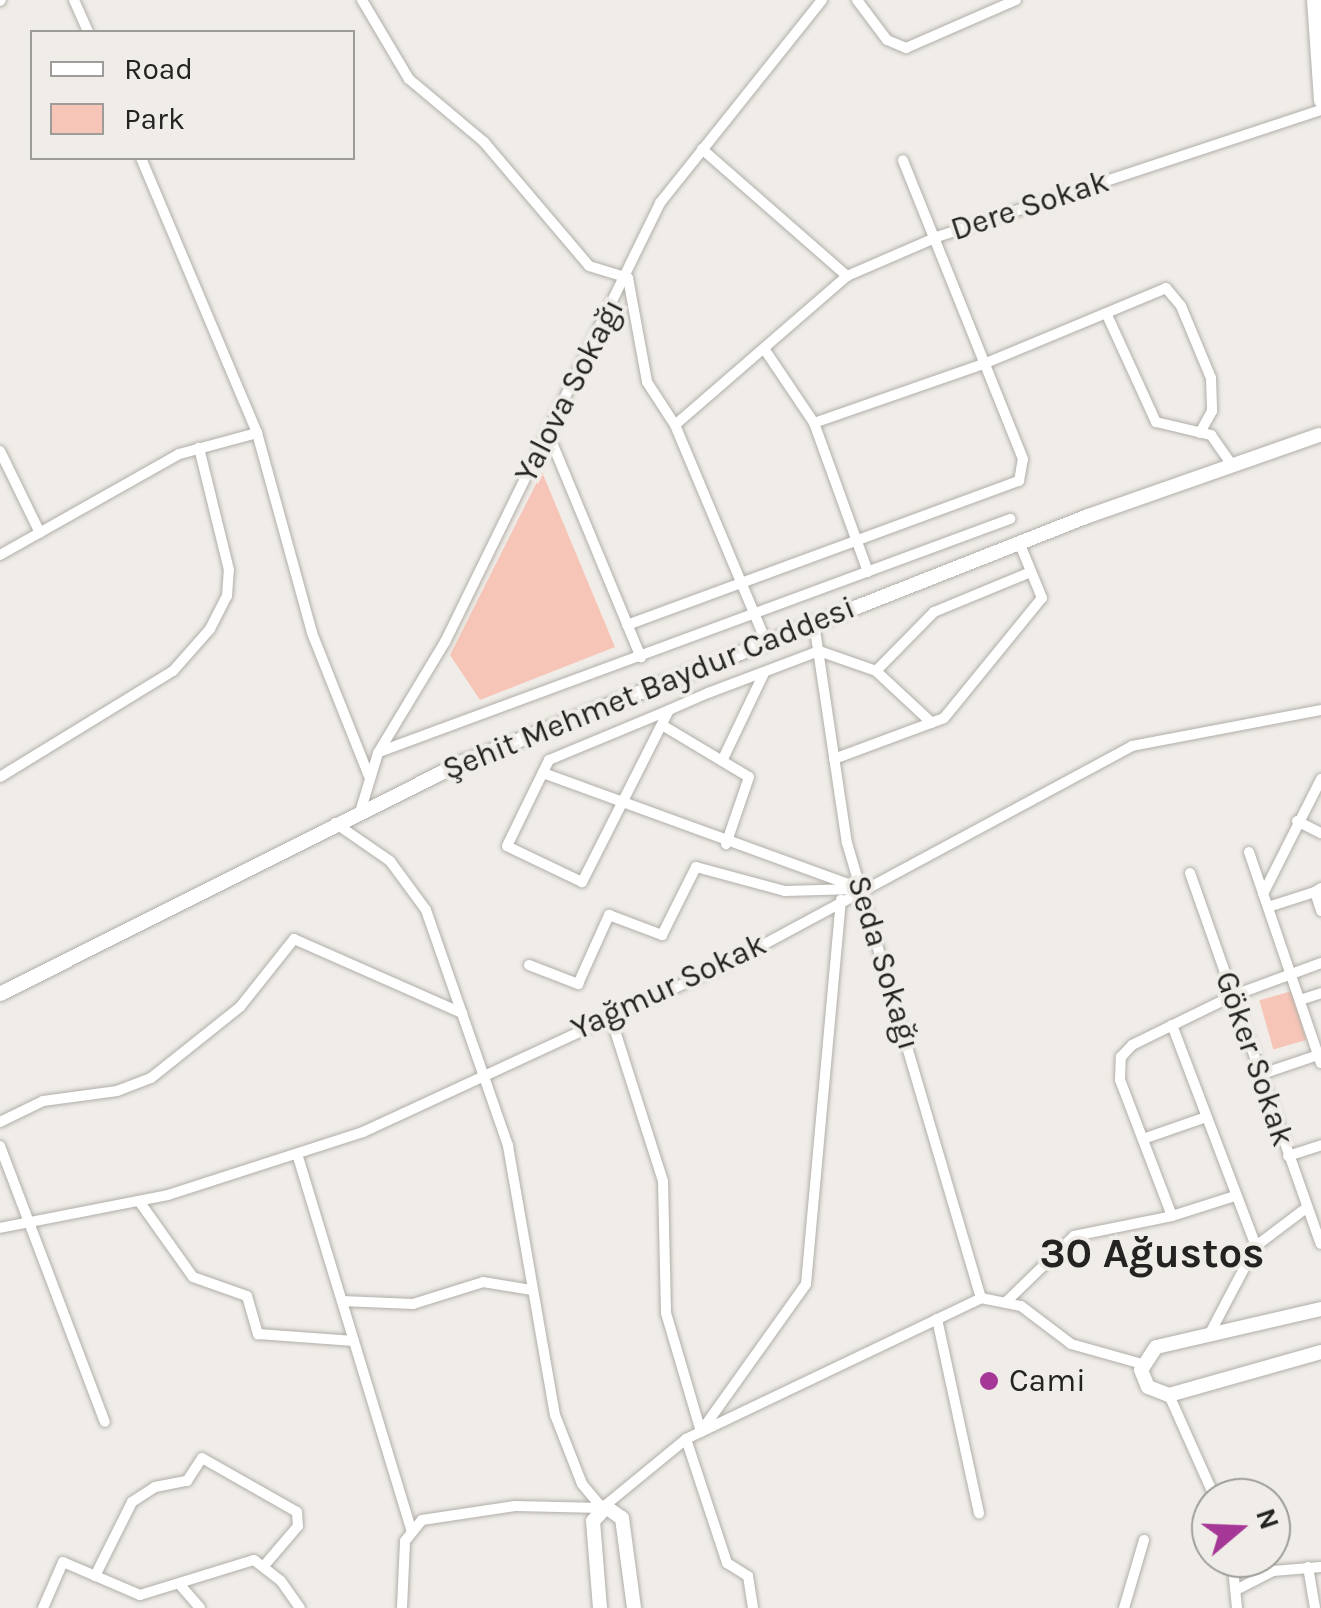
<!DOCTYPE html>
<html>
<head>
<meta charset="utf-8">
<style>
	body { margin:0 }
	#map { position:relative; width:1321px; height:1608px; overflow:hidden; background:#f0ede8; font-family:Karla,sans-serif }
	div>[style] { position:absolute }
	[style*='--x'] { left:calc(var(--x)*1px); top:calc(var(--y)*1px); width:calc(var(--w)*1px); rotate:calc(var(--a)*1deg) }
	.green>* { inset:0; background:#f7c5b7; transform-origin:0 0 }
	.roads { filter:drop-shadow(0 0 2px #b1aea9) drop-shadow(0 0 2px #b1aea9) }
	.street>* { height:10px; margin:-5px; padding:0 5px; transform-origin:5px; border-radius:5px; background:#fff }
	.secondary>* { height:14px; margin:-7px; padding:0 7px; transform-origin:7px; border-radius:7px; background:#fff }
	.dots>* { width:28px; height:28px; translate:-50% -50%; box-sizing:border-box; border:5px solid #f0ede8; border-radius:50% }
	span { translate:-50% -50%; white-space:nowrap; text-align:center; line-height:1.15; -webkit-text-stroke:8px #f0ede8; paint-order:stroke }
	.street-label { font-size:32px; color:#242321 }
	.poi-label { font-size:32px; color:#242321 }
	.left { translate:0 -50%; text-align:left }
	.district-label { font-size:42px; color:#242321; font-weight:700 }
	.legend { position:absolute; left:30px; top:30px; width:325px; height:130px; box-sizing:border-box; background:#f0ede8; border:2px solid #9e9c98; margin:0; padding:12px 18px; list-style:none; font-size:30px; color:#242321 }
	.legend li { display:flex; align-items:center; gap:20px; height:50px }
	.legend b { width:50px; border:2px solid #9e9c98 }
	.north { position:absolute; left:1191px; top:1478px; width:100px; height:100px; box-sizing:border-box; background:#f0ede8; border:2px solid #9e9c98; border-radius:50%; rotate:71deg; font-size:28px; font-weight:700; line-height:40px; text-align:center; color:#242321 }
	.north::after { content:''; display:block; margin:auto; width:35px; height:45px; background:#a53796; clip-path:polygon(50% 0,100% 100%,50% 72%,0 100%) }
</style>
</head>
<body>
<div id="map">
	<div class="green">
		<div style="clip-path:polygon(542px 472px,615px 647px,480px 700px,450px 655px)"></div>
		<div style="left:1292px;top:991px;width:51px;height:34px;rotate:74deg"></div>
	</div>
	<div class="roads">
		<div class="street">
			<div style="--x:74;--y:0;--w:35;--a:66"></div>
			<div style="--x:362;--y:0;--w:92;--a:59.3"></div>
			<div style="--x:409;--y:79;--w:98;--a:40"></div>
			<div style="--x:484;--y:142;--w:162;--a:49.7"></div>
			<div style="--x:589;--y:266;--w:41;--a:17.1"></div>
			<div style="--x:628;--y:278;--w:106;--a:79.6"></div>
			<div style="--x:647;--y:382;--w:51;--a:56.9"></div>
			<div style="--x:675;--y:425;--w:235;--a:67.2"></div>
			<div style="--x:857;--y:0;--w:50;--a:53.1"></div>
			<div style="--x:887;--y:40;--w:21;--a:23"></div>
			<div style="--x:906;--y:48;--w:120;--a:-23.6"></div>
			<div style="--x:0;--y:1;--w:1;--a:-45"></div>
			<div style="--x:702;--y:149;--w:193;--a:41.2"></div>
			<div style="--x:141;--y:158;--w:298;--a:67.1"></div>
			<div style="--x:257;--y:433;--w:207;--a:74.6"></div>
			<div style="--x:312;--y:633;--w:154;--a:68.3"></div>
			<div style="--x:1107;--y:315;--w:118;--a:65.4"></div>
			<div style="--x:1156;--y:422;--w:57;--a:13.3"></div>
			<div style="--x:1211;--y:435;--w:35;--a:55"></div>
			<div style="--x:765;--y:350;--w:88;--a:56.1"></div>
			<div style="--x:675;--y:425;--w:228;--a:-40.9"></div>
			<div style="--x:847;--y:276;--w:98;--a:-23.4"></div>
			<div style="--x:937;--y:237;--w:404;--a:-18.3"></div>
			<div style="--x:548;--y:433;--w:243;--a:67.5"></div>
			<div style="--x:0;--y:451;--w:91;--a:64"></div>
			<div style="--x:0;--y:555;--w:206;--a:-29.4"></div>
			<div style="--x:179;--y:454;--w:81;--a:-15.1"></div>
			<div style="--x:868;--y:572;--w:158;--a:-109.9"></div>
			<div style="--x:814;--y:423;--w:182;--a:-19.2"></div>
			<div style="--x:986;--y:363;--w:195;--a:-22.6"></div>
			<div style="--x:1166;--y:288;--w:23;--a:50"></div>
			<div style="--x:1181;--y:306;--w:78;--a:67.4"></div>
			<div style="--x:1211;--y:378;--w:33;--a:88"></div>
			<div style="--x:1212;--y:411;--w:25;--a:119"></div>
			<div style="--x:814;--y:623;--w:222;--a:81.5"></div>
			<div style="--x:847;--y:843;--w:474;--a:73.6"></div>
			<div style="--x:627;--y:625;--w:418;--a:-20.2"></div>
			<div style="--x:1019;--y:481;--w:22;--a:-80"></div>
			<div style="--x:1023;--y:459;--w:322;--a:-111.9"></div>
			<div style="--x:876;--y:671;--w:83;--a:-45.5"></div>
			<div style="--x:934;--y:612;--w:105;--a:-22.4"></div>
			<div style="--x:669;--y:710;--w:193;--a:116.8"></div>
			<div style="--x:582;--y:882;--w:83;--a:-154.4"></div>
			<div style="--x:507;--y:846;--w:96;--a:-64"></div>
			<div style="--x:549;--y:760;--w:130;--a:-22.6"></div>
			<div style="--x:669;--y:710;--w:43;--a:-23.6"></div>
			<div style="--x:708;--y:693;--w:119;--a:-20.7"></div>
			<div style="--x:819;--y:651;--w:60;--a:19.3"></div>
			<div style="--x:876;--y:671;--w:76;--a:42.9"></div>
			<div style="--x:662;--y:725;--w:101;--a:30.9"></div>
			<div style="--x:749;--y:777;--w:71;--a:108.9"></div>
			<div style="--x:379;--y:752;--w:673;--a:-20.27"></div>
			<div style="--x:834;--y:759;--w:117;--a:-20.4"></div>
			<div style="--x:944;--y:718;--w:155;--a:-50.8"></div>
			<div style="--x:1042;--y:598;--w:61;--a:-112.3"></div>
			<div style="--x:722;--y:761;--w:98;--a:-64.5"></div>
			<div style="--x:543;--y:773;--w:327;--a:20"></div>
			<div style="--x:0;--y:777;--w:203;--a:-31.5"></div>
			<div style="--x:173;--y:671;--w:56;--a:-48.6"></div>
			<div style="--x:210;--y:629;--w:37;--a:-63"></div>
			<div style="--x:227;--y:596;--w:26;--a:-86"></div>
			<div style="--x:229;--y:570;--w:126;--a:-103.8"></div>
			<div style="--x:361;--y:809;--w:59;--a:-73.1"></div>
			<div style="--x:378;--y:753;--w:130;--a:-58.9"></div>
			<div style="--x:445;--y:642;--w:489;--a:-63.9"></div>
			<div style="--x:660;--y:203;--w:260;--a:-51.4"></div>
			<div style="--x:1297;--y:821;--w:27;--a:27"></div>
			<div style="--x:335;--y:823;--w:67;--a:34.6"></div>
			<div style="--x:390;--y:861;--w:61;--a:53.7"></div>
			<div style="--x:426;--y:910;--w:250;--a:70.8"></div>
			<div style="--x:508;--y:1146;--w:273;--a:80.1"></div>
			<div style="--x:555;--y:1415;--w:74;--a:68.6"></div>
			<div style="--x:582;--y:1484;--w:31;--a:50"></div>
			<div style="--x:1249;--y:852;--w:223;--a:71.2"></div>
			<div style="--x:1190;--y:873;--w:393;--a:70.6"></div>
			<div style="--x:1321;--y:888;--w:7;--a:146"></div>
			<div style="--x:1315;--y:892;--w:20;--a:72"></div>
			<div style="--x:1263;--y:894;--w:129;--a:-63.2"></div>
			<div style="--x:1268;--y:907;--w:49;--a:-17.7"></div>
			<div style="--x:529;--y:965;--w:53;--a:21.2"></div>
			<div style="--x:578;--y:984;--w:76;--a:-65.8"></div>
			<div style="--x:609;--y:915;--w:57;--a:20.7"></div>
			<div style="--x:662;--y:935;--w:76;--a:-63.4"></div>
			<div style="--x:696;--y:867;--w:92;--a:15.1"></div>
			<div style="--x:785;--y:891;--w:71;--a:-1.6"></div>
			<div style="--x:1300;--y:1000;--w:22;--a:-18"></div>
			<div style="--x:610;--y:1015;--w:174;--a:72.3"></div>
			<div style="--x:663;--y:1181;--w:132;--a:88.7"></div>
			<div style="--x:666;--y:1313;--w:124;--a:73.6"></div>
			<div style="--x:1172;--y:1025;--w:236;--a:69.2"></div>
			<div style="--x:1259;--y:1075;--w:62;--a:-18.7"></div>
			<div style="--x:0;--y:1122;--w:48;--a:-26"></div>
			<div style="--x:43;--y:1101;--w:75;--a:-7.7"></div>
			<div style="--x:117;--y:1091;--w:36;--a:-21"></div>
			<div style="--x:151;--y:1078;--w:114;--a:-38.6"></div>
			<div style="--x:240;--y:1007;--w:87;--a:-51.5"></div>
			<div style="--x:294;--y:939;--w:184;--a:23.8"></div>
			<div style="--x:1143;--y:1139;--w:67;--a:-19.2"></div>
			<div style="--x:0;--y:1146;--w:295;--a:69.2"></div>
			<div style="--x:1288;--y:1156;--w:35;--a:-18"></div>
			<div style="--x:298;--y:1157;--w:390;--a:73.1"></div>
			<div style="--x:1235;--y:1196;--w:66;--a:162.4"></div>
			<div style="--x:1172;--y:1216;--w:146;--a:-110.9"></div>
			<div style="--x:1120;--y:1080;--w:23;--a:-88"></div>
			<div style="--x:1121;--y:1057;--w:16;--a:-47"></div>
			<div style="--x:1132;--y:1045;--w:111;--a:-26.1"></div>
			<div style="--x:1232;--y:996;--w:95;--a:-20.3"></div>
			<div style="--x:139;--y:1201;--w:93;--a:54.6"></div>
			<div style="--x:193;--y:1277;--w:57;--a:19.4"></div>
			<div style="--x:247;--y:1296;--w:40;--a:74"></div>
			<div style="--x:258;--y:1334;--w:96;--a:4.2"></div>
			<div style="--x:0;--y:1228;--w:171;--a:-11.1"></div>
			<div style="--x:168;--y:1195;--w:205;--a:-17.9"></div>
			<div style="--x:363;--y:1132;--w:408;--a:-24.8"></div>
			<div style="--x:733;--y:961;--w:453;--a:-28.3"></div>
			<div style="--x:1132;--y:746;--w:192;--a:-10.8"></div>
			<div style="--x:342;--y:1301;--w:71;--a:2.4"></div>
			<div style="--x:413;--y:1304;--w:73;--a:-17.4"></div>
			<div style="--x:483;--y:1282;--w:50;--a:9.3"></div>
			<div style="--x:1007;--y:1301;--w:93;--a:-44.1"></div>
			<div style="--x:1074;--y:1236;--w:100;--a:-11.5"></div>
			<div style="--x:937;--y:1319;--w:199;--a:77.8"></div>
			<div style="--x:1209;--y:1335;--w:101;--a:-62.2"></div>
			<div style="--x:1256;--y:1246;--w:63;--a:-37.2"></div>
			<div style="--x:1169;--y:1395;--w:113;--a:65.9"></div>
			<div style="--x:702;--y:1430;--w:179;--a:-54.5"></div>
			<div style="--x:806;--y:1284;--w:386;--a:-84.8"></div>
			<div style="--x:686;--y:1439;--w:131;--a:71.7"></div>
			<div style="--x:727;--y:1563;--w:25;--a:32"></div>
			<div style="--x:748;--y:1576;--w:32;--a:81"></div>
			<div style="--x:1232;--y:1558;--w:50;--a:84.3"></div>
			<div style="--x:1308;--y:1567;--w:42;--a:80.3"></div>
			<div style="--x:95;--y:1576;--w:83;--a:-63.4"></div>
			<div style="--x:132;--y:1502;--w:27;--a:-33"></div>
			<div style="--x:155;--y:1487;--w:33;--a:-11"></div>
			<div style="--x:187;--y:1481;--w:27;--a:-57"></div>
			<div style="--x:202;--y:1458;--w:109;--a:29.6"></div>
			<div style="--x:297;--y:1512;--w:14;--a:86"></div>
			<div style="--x:298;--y:1526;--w:52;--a:130.4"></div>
			<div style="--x:181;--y:1586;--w:29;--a:49"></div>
			<div style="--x:1236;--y:1590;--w:42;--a:-27.2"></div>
			<div style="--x:1273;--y:1571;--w:48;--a:-4.8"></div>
			<div style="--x:43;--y:1608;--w:50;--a:-66.5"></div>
			<div style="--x:63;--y:1562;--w:84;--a:23.2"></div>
			<div style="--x:140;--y:1595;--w:119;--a:-17.1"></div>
			<div style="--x:254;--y:1560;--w:34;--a:38"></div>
			<div style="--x:281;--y:1581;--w:33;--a:55"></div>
			<div style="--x:402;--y:1608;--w:67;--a:-87.4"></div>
			<div style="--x:405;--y:1541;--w:27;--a:-51"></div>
			<div style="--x:422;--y:1520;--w:94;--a:-8.6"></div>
			<div style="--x:515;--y:1506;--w:87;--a:1.3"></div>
			<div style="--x:602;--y:1508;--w:109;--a:-39.4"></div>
			<div style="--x:686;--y:1439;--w:327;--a:-25.5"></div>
			<div style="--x:981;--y:1298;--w:41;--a:11.3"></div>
			<div style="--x:1021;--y:1306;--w:63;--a:37.2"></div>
			<div style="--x:1071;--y:1344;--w:74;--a:15.7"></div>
			<div style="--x:1124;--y:1608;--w:71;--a:-73.6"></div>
		</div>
		<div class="secondary">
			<div style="--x:1314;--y:0;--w:101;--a:86"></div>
			<div style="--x:0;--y:994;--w:516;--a:-26.61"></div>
			<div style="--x:461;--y:763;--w:674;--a:-21.5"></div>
			<div style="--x:1088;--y:516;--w:245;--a:-19.3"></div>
			<div style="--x:1321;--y:1309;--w:169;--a:167"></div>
			<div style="--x:1156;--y:1347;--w:27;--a:123"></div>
			<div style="--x:1141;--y:1370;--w:18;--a:68"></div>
			<div style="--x:1148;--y:1387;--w:22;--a:21"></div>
			<div style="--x:1169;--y:1395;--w:158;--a:-15.8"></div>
			<div style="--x:600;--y:1608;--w:87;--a:-94.6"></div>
			<div style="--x:593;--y:1521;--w:19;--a:-47"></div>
			<div style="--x:606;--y:1507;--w:19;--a:35"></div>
			<div style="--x:622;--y:1518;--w:91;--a:82.4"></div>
		</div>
	</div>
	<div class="dots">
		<div style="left:989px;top:1381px;background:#a53796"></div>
	</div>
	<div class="street-label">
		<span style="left:1030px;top:206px;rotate:-18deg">Dere Sokak</span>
		<span style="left:570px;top:391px;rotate:-63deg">Yalova Sokağı</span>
		<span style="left:649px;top:689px;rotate:-22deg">Şehit Mehmet Baydur Caddesi</span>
		<span style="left:883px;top:963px;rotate:73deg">Seda Sokağı</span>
		<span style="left:669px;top:987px;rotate:-25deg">Yağmur Sokak</span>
		<span style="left:1254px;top:1059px;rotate:71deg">Göker Sokak</span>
	</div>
	<div class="poi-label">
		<span class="left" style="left:1009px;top:1381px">Cami</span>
	</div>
	<div class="district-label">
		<span style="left:1152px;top:1253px">30 Ağustos</span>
	</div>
	<ul class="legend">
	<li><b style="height:12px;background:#fff"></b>Road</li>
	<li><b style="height:28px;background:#f7c5b7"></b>Park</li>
	</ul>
	<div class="north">N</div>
</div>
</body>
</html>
